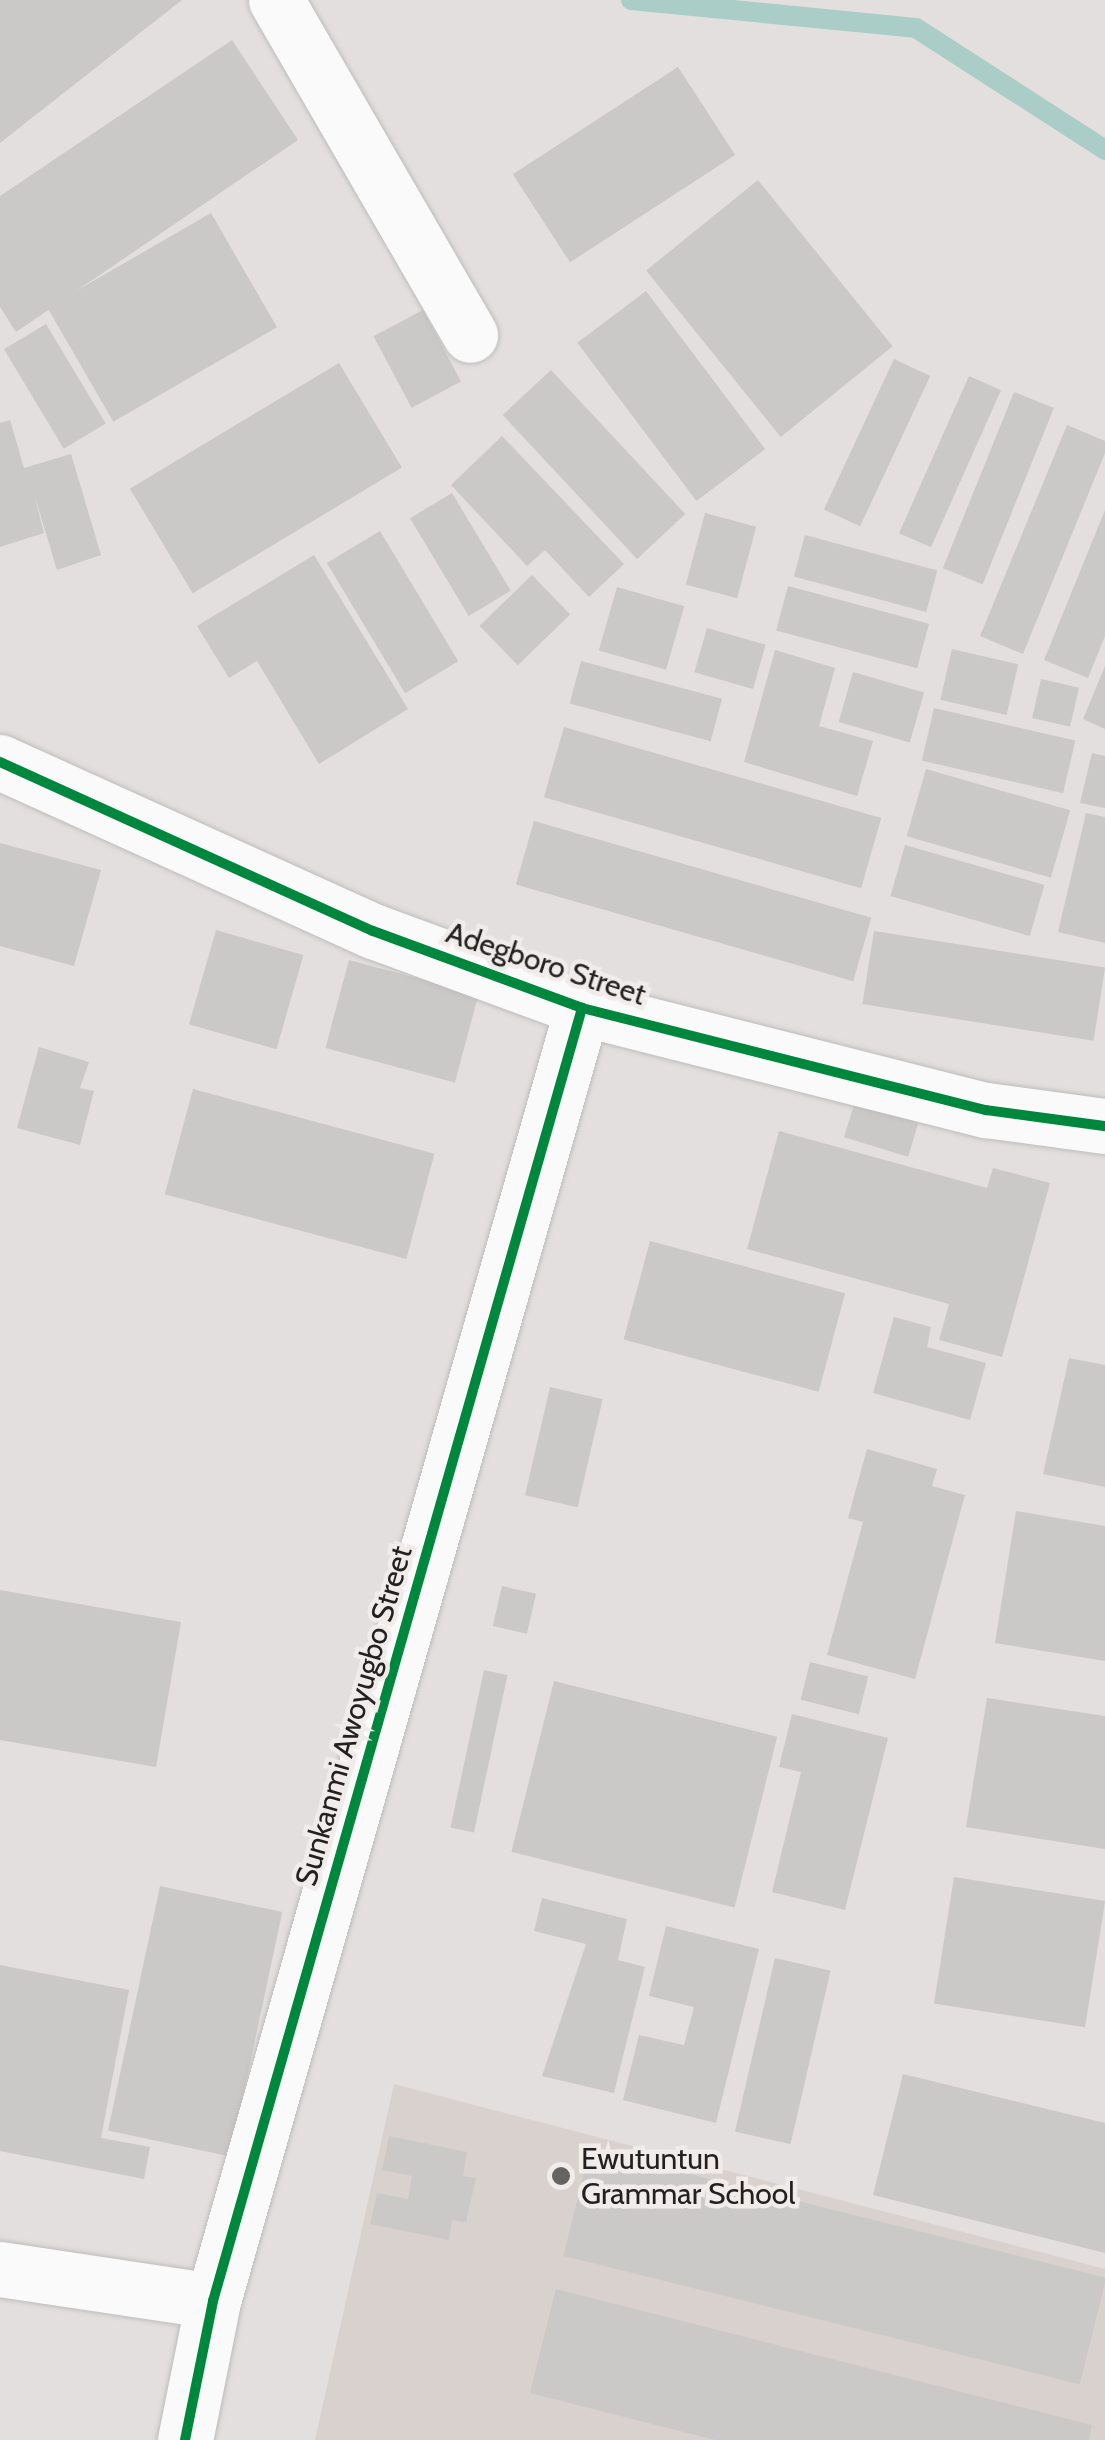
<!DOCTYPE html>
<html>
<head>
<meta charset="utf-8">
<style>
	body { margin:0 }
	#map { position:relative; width:1105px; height:2440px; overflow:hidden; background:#e2dfde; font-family:Cabin,sans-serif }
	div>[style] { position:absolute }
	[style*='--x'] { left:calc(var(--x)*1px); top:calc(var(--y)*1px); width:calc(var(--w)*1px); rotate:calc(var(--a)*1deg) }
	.built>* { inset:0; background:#d9d1ce }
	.stream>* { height:20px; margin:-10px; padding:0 10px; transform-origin:10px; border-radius:10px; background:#abcdc7 }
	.building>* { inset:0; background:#cbc8c8; transform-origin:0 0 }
	.roads { filter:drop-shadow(0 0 2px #bebcbb) drop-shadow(0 0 2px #bebcbb) }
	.street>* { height:55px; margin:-27.5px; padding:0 27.5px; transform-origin:27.5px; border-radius:27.5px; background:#fbfafa }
	.secondary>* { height:55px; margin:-27.5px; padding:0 27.5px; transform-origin:27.5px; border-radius:27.5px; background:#fbfafa }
	.cycleway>* { height:10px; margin:-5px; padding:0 5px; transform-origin:5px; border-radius:5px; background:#00873e }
	.dots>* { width:28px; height:28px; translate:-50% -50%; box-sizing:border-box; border:5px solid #f1ebe9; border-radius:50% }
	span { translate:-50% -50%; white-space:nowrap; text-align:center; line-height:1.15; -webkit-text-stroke:9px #f1ebe9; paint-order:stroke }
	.street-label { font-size:30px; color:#232120 }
	.poi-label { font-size:30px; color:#232120 }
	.left { translate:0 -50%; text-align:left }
</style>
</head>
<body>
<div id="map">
	<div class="built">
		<div style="clip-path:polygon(394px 2084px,1105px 2269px,1105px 2440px,315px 2440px)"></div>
	</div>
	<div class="stream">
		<div style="--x:631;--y:0;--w:286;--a:5.6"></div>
		<div style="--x:916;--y:28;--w:225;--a:32.8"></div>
	</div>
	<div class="building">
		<div style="clip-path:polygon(0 0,182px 0,0 143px)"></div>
		<div style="clip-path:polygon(232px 40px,298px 140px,16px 332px,0 307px,0 196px)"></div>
		<div style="left:678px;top:67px;width:105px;height:197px;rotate:57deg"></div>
		<div style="left:758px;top:180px;width:214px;height:144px;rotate:51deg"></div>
		<div style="left:211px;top:213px;width:132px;height:189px;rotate:60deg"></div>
		<div style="left:646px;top:291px;width:198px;height:86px;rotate:53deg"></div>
		<div style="left:423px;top:310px;width:81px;height:56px;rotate:62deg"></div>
		<div style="left:46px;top:324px;width:116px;height:49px;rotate:59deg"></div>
		<div style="left:894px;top:359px;width:40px;height:166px;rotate:25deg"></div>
		<div style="left:339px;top:363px;width:122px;height:244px;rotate:59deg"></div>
		<div style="left:551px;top:370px;width:197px;height:66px;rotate:47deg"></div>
		<div style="left:969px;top:376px;width:35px;height:172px;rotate:24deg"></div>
		<div style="left:1014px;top:392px;width:43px;height:190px;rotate:22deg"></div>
		<div style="clip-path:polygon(10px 420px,24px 468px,71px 454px,101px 555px,57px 570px,34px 494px,44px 533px,0 547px,0 423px)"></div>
		<div style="clip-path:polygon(1067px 425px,1105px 441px,1105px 453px,1023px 654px,980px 636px)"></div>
		<div style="clip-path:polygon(502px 436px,624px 564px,589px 597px,545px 550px,527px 566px,451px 485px)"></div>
		<div style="left:452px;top:493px;width:114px;height:49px;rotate:59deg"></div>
		<div style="clip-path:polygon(1105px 510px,1105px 636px,1088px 678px,1044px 660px)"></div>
		<div style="left:705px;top:513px;width:53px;height:74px;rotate:15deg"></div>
		<div style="left:380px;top:531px;width:152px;height:62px;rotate:59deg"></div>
		<div style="left:805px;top:535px;width:137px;height:43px;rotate:15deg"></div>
		<div style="clip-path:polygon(314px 555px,408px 709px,319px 764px,257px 661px,229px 678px,197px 626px)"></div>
		<div style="left:532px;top:575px;width:55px;height:73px;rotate:46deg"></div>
		<div style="left:788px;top:586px;width:146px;height:46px;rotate:15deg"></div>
		<div style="left:617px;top:587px;width:70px;height:66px;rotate:16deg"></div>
		<div style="left:707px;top:628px;width:61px;height:46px;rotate:16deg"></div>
		<div style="left:952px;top:649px;width:68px;height:52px;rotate:13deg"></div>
		<div style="clip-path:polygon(775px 650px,835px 668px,819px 726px,873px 741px,857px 796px,744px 762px)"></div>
		<div style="left:581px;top:661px;width:146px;height:44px;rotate:15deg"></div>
		<div style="clip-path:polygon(1105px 666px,1105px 729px,1083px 719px)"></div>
		<div style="left:853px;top:672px;width:74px;height:52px;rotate:16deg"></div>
		<div style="left:1041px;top:679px;width:39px;height:40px;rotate:13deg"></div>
		<div style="left:934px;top:708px;width:145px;height:54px;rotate:13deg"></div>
		<div style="left:564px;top:727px;width:330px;height:73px;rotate:16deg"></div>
		<div style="clip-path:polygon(1092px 753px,1105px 756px,1105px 808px,1080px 803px)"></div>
		<div style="left:926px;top:769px;width:150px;height:70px;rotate:16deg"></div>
		<div style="clip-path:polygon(1086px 813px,1105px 817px,1105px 943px,1058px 932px)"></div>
		<div style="left:534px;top:821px;width:351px;height:66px;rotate:16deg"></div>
		<div style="clip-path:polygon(0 843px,101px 870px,74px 966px,0 946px)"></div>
		<div style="left:905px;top:845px;width:145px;height:53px;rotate:16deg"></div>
		<div style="left:216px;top:930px;width:91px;height:98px;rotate:16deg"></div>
		<div style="left:874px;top:931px;width:234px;height:74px;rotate:9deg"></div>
		<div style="left:349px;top:960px;width:134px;height:91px;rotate:15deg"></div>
		<div style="clip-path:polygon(39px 1047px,89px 1062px,80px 1088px,94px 1091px,80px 1145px,17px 1128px)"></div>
		<div style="left:193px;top:1089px;width:250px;height:109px;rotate:15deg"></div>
		<div style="left:856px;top:1098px;width:67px;height:41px;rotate:17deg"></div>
		<div style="clip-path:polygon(779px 1131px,987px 1188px,993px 1168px,1050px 1183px,1002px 1357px,939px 1340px,949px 1304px,747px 1249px)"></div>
		<div style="left:650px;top:1241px;width:202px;height:102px;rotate:15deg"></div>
		<div style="clip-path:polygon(894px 1317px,931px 1327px,927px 1347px,986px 1363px,970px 1420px,873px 1393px)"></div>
		<div style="clip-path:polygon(1069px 1358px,1105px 1365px,1105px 1487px,1043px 1474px)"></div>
		<div style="left:550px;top:1387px;width:54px;height:111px;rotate:13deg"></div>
		<div style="clip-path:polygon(867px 1449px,937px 1469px,932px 1486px,965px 1495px,915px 1679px,827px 1655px,863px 1522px,848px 1518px)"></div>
		<div style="clip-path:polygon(1016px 1511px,1105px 1526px,1105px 1661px,995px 1643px)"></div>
		<div style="left:502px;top:1586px;width:35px;height:41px;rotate:13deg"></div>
		<div style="clip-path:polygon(0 1590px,181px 1622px,156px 1767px,0 1740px)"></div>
		<div style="left:810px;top:1662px;width:60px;height:39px;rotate:14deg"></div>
		<div style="left:484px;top:1670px;width:24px;height:161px;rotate:12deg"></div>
		<div style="left:554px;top:1681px;width:230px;height:176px;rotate:14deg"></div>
		<div style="clip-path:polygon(987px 1698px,1105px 1716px,1105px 1849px,966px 1827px)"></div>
		<div style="clip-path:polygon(792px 1714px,888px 1738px,845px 1910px,772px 1892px,801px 1772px,779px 1767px)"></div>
		<div style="left:954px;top:1877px;width:153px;height:128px;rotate:9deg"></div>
		<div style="left:160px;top:1886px;width:125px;height:250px;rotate:12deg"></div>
		<div style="clip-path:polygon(542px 1898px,627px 1919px,618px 1960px,645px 1967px,614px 2093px,542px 2076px,586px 1944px,534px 1931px)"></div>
		<div style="clip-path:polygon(666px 1926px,759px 1949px,716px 2123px,623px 2100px,639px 2035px,684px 2045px,694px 2007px,649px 1996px)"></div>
		<div style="left:775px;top:1958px;width:57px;height:178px;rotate:13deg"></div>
		<div style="clip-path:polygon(0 1965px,129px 1990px,101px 2138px,150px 2147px,144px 2179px,0 2151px)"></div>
		<div style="clip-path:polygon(903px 2074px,1105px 2123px,1105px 2253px,873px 2195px)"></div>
		<div style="clip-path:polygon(389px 2136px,467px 2152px,463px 2176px,476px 2178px,466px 2222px,452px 2220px,449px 2240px,370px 2224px,377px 2193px,408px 2199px,412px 2176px,382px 2170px)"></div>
		<div style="left:590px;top:2149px;width:532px;height:110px;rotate:14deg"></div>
		<div style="clip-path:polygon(556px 2289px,1092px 2425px,1089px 2440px,715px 2440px,530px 2393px)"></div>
	</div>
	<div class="roads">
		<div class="street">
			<div style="--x:276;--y:0;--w:387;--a:59.9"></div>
			<div style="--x:0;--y:2269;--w:215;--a:8.5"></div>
			<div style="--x:185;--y:2440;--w:142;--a:-78.6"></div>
			<div style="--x:213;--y:2301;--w:1345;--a:-74.07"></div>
		</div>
		<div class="secondary">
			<div style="--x:0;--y:762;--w:409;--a:24.4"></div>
			<div style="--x:373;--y:931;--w:223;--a:20.2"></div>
			<div style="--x:582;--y:1008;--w:417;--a:14.2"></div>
			<div style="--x:986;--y:1110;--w:120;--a:7.7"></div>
		</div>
	</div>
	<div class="cycleway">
		<div style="--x:0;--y:762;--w:409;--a:24.4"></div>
		<div style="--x:373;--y:931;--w:223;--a:20.2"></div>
		<div style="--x:582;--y:1008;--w:417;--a:14.2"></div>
		<div style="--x:986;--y:1110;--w:120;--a:7.7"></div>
		<div style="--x:185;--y:2440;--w:142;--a:-78.6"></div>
		<div style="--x:213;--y:2301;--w:1345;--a:-74.07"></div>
	</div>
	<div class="dots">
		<div style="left:561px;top:2176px;background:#666462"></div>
	</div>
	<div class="street-label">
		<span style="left:546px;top:964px;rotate:18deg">Adegboro Street</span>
		<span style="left:354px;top:1716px;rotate:-74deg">Sunkanmi Awoyugbo Street</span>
	</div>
	<div class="poi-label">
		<span class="left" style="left:581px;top:2176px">Ewutuntun<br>Grammar School</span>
	</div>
</div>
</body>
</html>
